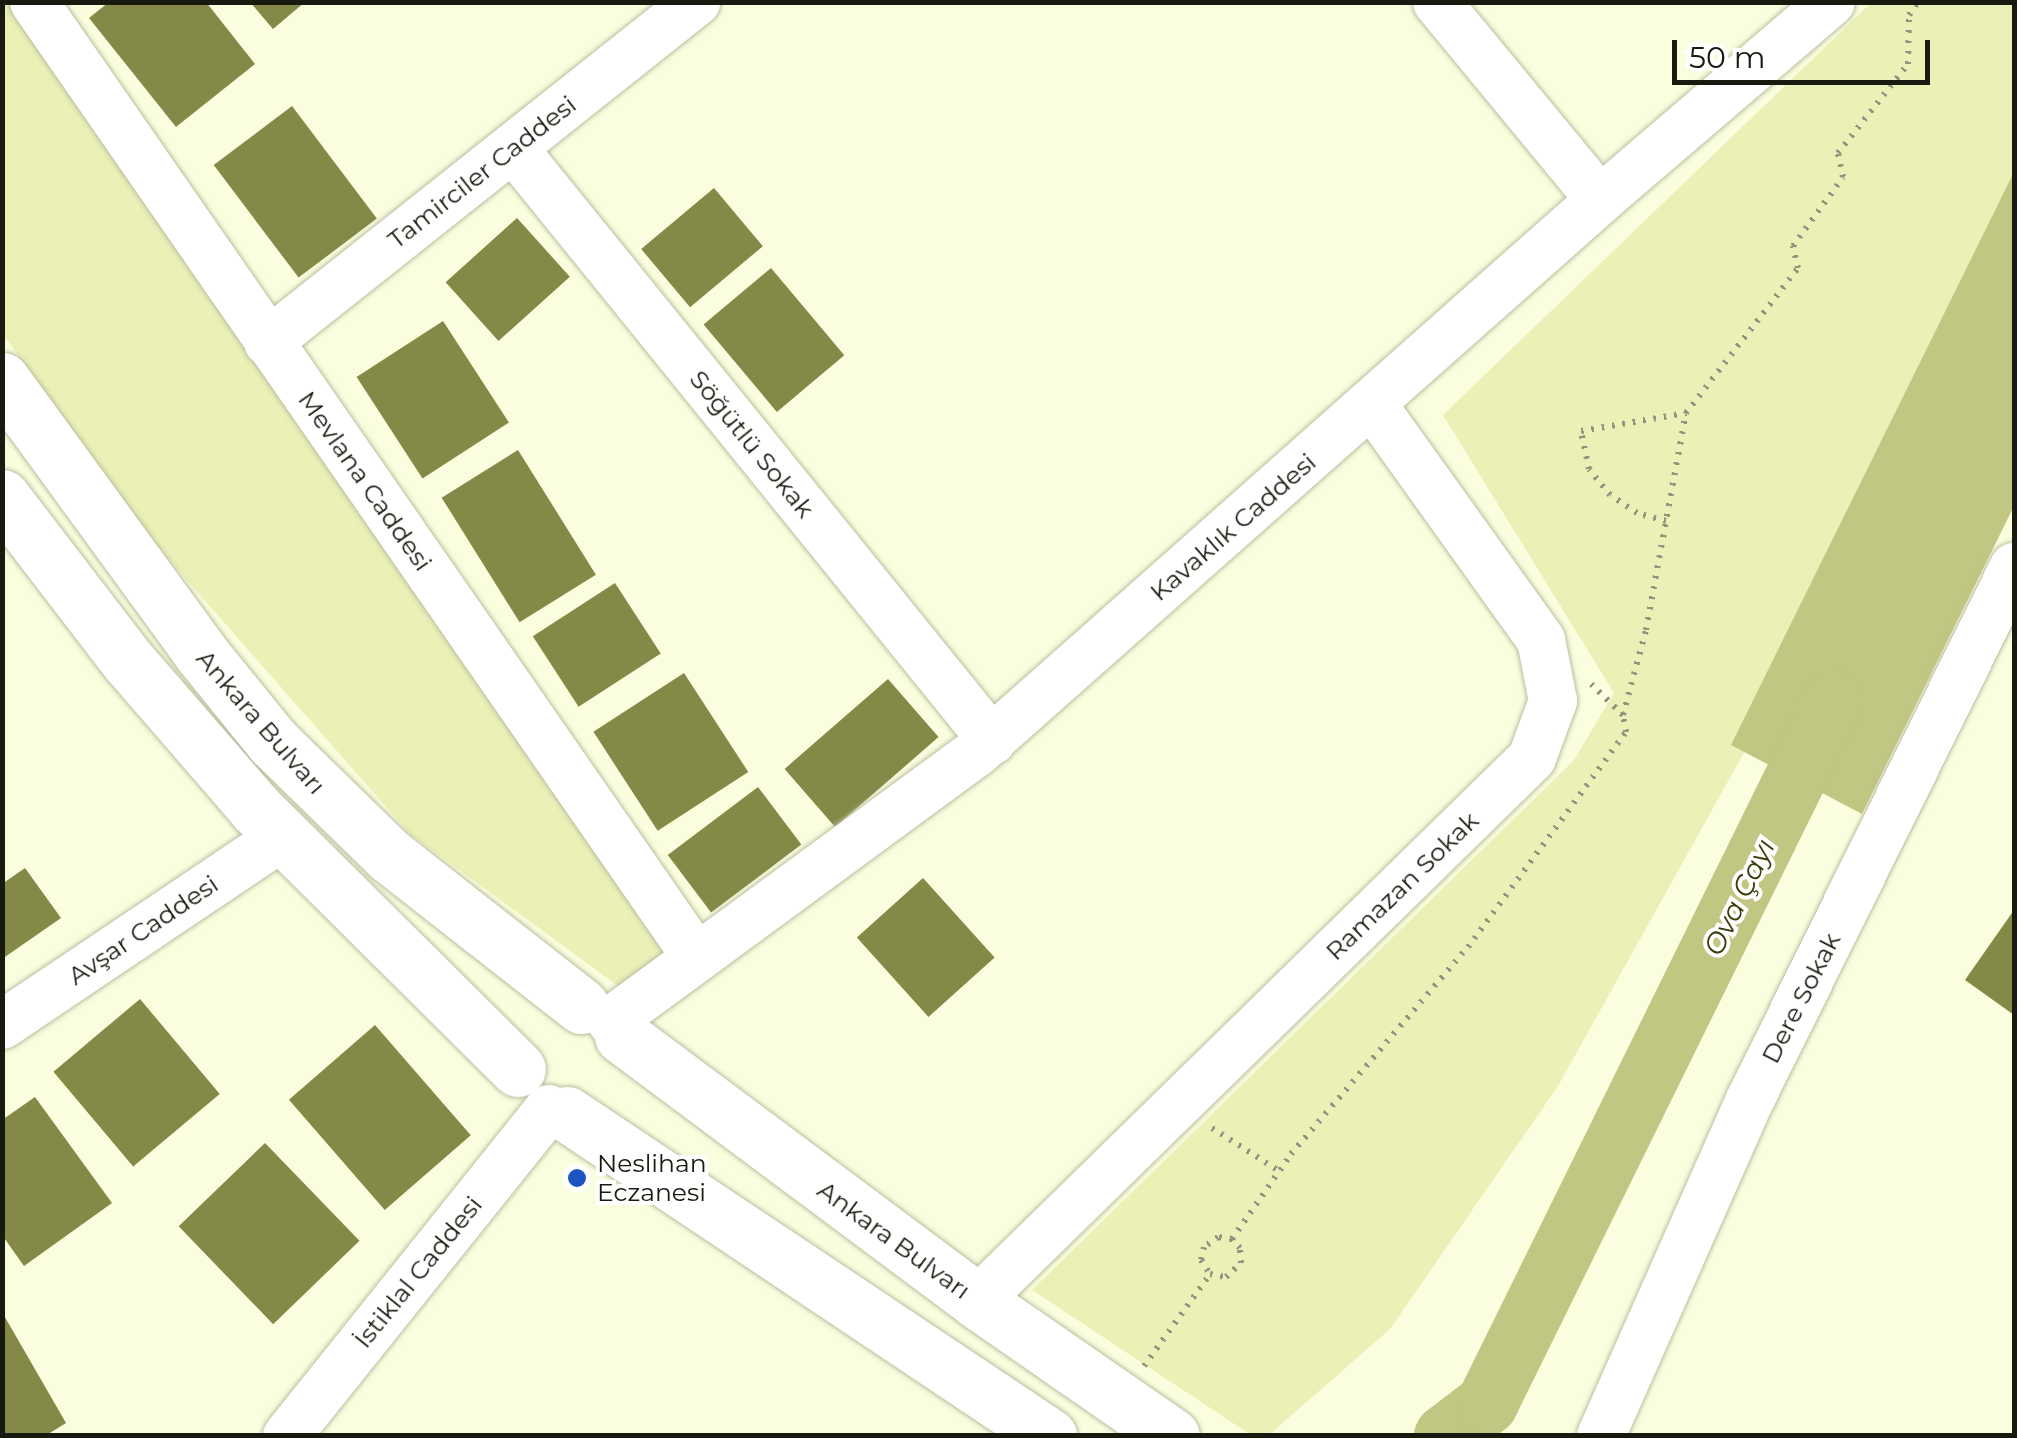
<!DOCTYPE html>
<html>
<head>
<meta charset="utf-8">
<style>
	body { margin:0 }
	#map { position:relative; width:2017px; height:1438px; overflow:hidden; background:#fafede; font-family:Montserrat,sans-serif }
	div>[style] { position:absolute }
	[style*='--x'] { left:calc(var(--x)*1px); top:calc(var(--y)*1px); width:calc(var(--w)*1px); rotate:calc(var(--a)*1deg) }
	.green>* { inset:0; background:#eaf0b6 }
	.water>* { inset:0; background:#c1c683 }
	.river>* { height:62px; margin:-31px; padding:0 31px; transform-origin:31px; border-radius:31px; background:#c1c683 }
	.building>* { inset:0; background:#848948; transform-origin:0 0 }
	.path>* { height:6px; margin-top:-3px; transform-origin:0; background:repeating-linear-gradient(90deg,#92957e 0 2.5px,transparent 0 10.5px) }
	.roads { filter:drop-shadow(0 0 2px #bbbea0) drop-shadow(0 0 2px #bbbea0) }
	.minor>* { height:48px; margin:-24px; padding:0 24px; transform-origin:24px; border-radius:24px; background:#fff }
	.major>* { height:55px; margin:-27.5px; padding:0 27.5px; transform-origin:27.5px; border-radius:27.5px; background:#fff }
	.dots>* { width:28px; height:28px; translate:-50% -50%; box-sizing:border-box; border:5px solid #fff; border-radius:50% }
	span { translate:-50% -50%; white-space:nowrap; text-align:center; line-height:1.15; -webkit-text-stroke:8px #fff; paint-order:stroke }
	.street-label { font-size:25px; color:#191a0f }
	.poi-label { font-size:25px; color:#191a0f }
	.left { translate:0 -50%; text-align:left }
	.water-label { font-size:28px; color:#3b3e09; font-style:italic }
	.frame { position:absolute; inset:0; border:5px solid #191a0f; pointer-events:none }
	.scale { position:absolute; left:1672px; top:40px; width:258px; height:45px; box-sizing:border-box; border:5px solid #191a0f; border-top:0; padding-left:12px; font-size:30px; line-height:35px; white-space:nowrap; color:#191a0f; -webkit-text-stroke:8px #fff; paint-order:stroke }
</style>
</head>
<body>
<div id="map">
	<div class="green">
		<div style="clip-path:polygon(2px 3px,17px 3px,673px 951px,618px 986px,410px 834px,141px 528px,3px 334px)"></div>
		<div style="clip-path:polygon(1871px 3px,2014px 3px,2014px 197px,1765px 715px,1558px 1086px,1390px 1329px,1269px 1435px,1251px 1435px,1032px 1290px,1574px 760px,1614px 693px,1443px 415px)"></div>
	</div>
	<div class="water">
		<div style="clip-path:polygon(2014px 172px,2014px 506px,1862px 814px,1731px 745px)"></div>
	</div>
	<div class="river">
		<div style="--x:1445;--y:1436;--w:53;--a:-37.3"></div>
		<div style="--x:1487;--y:1404;--w:783;--a:-63.76"></div>
	</div>
	<div class="building">
		<div style="clip-path:polygon(109px 2px,206px 2px,255px 64px,176px 127px,89px 18px)"></div>
		<div style="clip-path:polygon(250px 2px,305px 2px,273px 29px)"></div>
		<div style="left:292px;top:106px;width:141px;height:98px;rotate:53deg"></div>
		<div style="left:714px;top:188px;width:76px;height:95px;rotate:50deg"></div>
		<div style="left:517px;top:218px;width:79px;height:96px;rotate:48deg"></div>
		<div style="left:771px;top:268px;width:114px;height:88px;rotate:50deg"></div>
		<div style="left:443px;top:321px;width:121px;height:103px;rotate:57deg"></div>
		<div style="left:518px;top:450px;width:147px;height:90px;rotate:58deg"></div>
		<div style="left:615px;top:583px;width:84px;height:98px;rotate:57deg"></div>
		<div style="left:684px;top:673px;width:118px;height:108px;rotate:57deg"></div>
		<div style="left:888px;top:679px;width:77px;height:137px;rotate:49deg"></div>
		<div style="left:758px;top:787px;width:72px;height:113px;rotate:53deg"></div>
		<div style="clip-path:polygon(25px 868px,61px 918px,2px 959px,2px 884px)"></div>
		<div style="left:923px;top:878px;width:107px;height:89px;rotate:48deg"></div>
		<div style="clip-path:polygon(2014px 910px,2014px 1015px,1965px 980px)"></div>
		<div style="left:140px;top:999px;width:124px;height:113px;rotate:50deg"></div>
		<div style="left:375px;top:1025px;width:146px;height:114px;rotate:49deg"></div>
		<div style="clip-path:polygon(35px 1097px,112px 1203px,24px 1266px,2px 1235px,2px 1120px)"></div>
		<div style="left:265px;top:1143px;width:136px;height:120px;rotate:46deg"></div>
		<div style="clip-path:polygon(2px 1312px,66px 1423px,45px 1436px,2px 1436px)"></div>
	</div>
	<div class="path">
		<div style="--x:1666;--y:521;--w:30;--a:-165"></div>
		<div style="--x:1637;--y:513;--w:32;--a:-146"></div>
		<div style="--x:1610;--y:495;--w:33;--a:-129"></div>
		<div style="--x:1589;--y:469;--w:39;--a:-102"></div>
		<div style="--x:1581;--y:431;--w:107;--a:-9.7"></div>
		<div style="--x:1623;--y:715;--w:88;--a:-74.9"></div>
		<div style="--x:1646;--y:630;--w:221;--a:-79.6"></div>
		<div style="--x:1686;--y:413;--w:183;--a:-52.3"></div>
		<div style="--x:1798;--y:268;--w:23;--a:-103"></div>
		<div style="--x:1793;--y:246;--w:85;--a:-54.1"></div>
		<div style="--x:1843;--y:177;--w:25;--a:-102"></div>
		<div style="--x:1838;--y:153;--w:113;--a:-51.8"></div>
		<div style="--x:1908;--y:64;--w:49;--a:-88.8"></div>
		<div style="--x:1909;--y:15;--w:16;--a:-55"></div>
		<div style="--x:1212;--y:1128;--w:80;--a:32.7"></div>
		<div style="--x:1232;--y:1239;--w:103;--a:-55.2"></div>
		<div style="--x:1291;--y:1154;--w:272;--a:-49.5"></div>
		<div style="--x:1468;--y:947;--w:267;--a:-53.7"></div>
		<div style="--x:1626;--y:732;--w:17;--a:-100"></div>
		<div style="--x:1623;--y:715;--w:49;--a:-135.8"></div>
		<div style="--x:1144;--y:1366;--w:113;--a:-54.3"></div>
		<div style="--x:1210;--y:1274;--w:16;--a:11"></div>
		<div style="--x:1226;--y:1277;--w:21;--a:-43"></div>
		<div style="--x:1241;--y:1263;--w:15;--a:-94"></div>
		<div style="--x:1240;--y:1248;--w:12;--a:-132"></div>
		<div style="--x:1232;--y:1239;--w:14;--a:-172"></div>
		<div style="--x:1218;--y:1237;--w:17;--a:144"></div>
		<div style="--x:1204;--y:1247;--w:13;--a:103"></div>
		<div style="--x:1201;--y:1260;--w:17;--a:57"></div>
	</div>
	<div class="roads">
		<div class="minor">
			<div style="--x:34;--y:2;--w:1163;--a:55.26"></div>
			<div style="--x:1437;--y:2;--w:256;--a:50.5"></div>
			<div style="--x:513;--y:148;--w:762;--a:51.02"></div>
			<div style="--x:268;--y:342;--w:547;--a:-38.46"></div>
			<div style="--x:611;--y:1021;--w:451;--a:-36.3"></div>
			<div style="--x:975;--y:754;--w:835;--a:-41.55"></div>
			<div style="--x:1600;--y:200;--w:304;--a:-40.6"></div>
			<div style="--x:2;--y:1025;--w:339;--a:-33.9"></div>
			<div style="--x:977;--y:1301;--w:776;--a:-44.37"></div>
			<div style="--x:1532;--y:758;--w:61;--a:-69.8"></div>
			<div style="--x:1553;--y:701;--w:62;--a:-101.1"></div>
			<div style="--x:1541;--y:640;--w:289;--a:-125.6"></div>
			<div style="--x:287;--y:1436;--w:419;--a:-51.3"></div>
			<div style="--x:1601;--y:1436;--w:368;--a:-66.1"></div>
			<div style="--x:1750;--y:1100;--w:595;--a:-63.65"></div>
		</div>
		<div class="major">
			<div style="--x:2;--y:380;--w:336;--a:53.9"></div>
			<div style="--x:200;--y:652;--w:116;--a:51"></div>
			<div style="--x:273;--y:742;--w:163;--a:44.3"></div>
			<div style="--x:390;--y:856;--w:243;--a:38.1"></div>
			<div style="--x:2;--y:497;--w:207;--a:52.5"></div>
			<div style="--x:128;--y:661;--w:196;--a:49.1"></div>
			<div style="--x:256;--y:809;--w:369;--a:44.8"></div>
			<div style="--x:622;--y:1036;--w:443;--a:36.7"></div>
			<div style="--x:977;--y:1301;--w:237;--a:34.7"></div>
			<div style="--x:567;--y:1114;--w:580;--a:33.74"></div>
		</div>
	</div>
	<div class="dots">
		<div style="left:577px;top:1178px;background:#1e54c1"></div>
	</div>
	<div class="street-label">
		<span style="left:482px;top:172px;rotate:-38deg">Tamirciler Caddesi</span>
		<span style="left:752px;top:444px;rotate:51deg">Söğütlü Sokak</span>
		<span style="left:365px;top:481px;rotate:55deg">Mevlana Caddesi</span>
		<span style="left:1233px;top:527px;rotate:-41deg">Kavaklık Caddesi</span>
		<span style="left:261px;top:722px;rotate:49deg">Ankara Bulvarı</span>
		<span style="left:1402px;top:886px;rotate:-44deg">Ramazan Sokak</span>
		<span style="left:143px;top:930px;rotate:-34deg">Avşar Caddesi</span>
		<span style="left:1801px;top:998px;rotate:-63deg">Dere Sokak</span>
		<span style="left:894px;top:1240px;rotate:36deg">Ankara Bulvarı</span>
		<span style="left:418px;top:1272px;rotate:-51deg">İstiklal Caddesi</span>
	</div>
	<div class="poi-label">
		<span class="left" style="left:597px;top:1178px">Neslihan<br>Eczanesi</span>
	</div>
	<div class="water-label">
		<span style="left:1739px;top:897px;rotate:-64deg">Ova Çayı</span>
	</div>
	<div class="frame"></div>
	<div class="scale">50 m</div>
</div>
</body>
</html>
